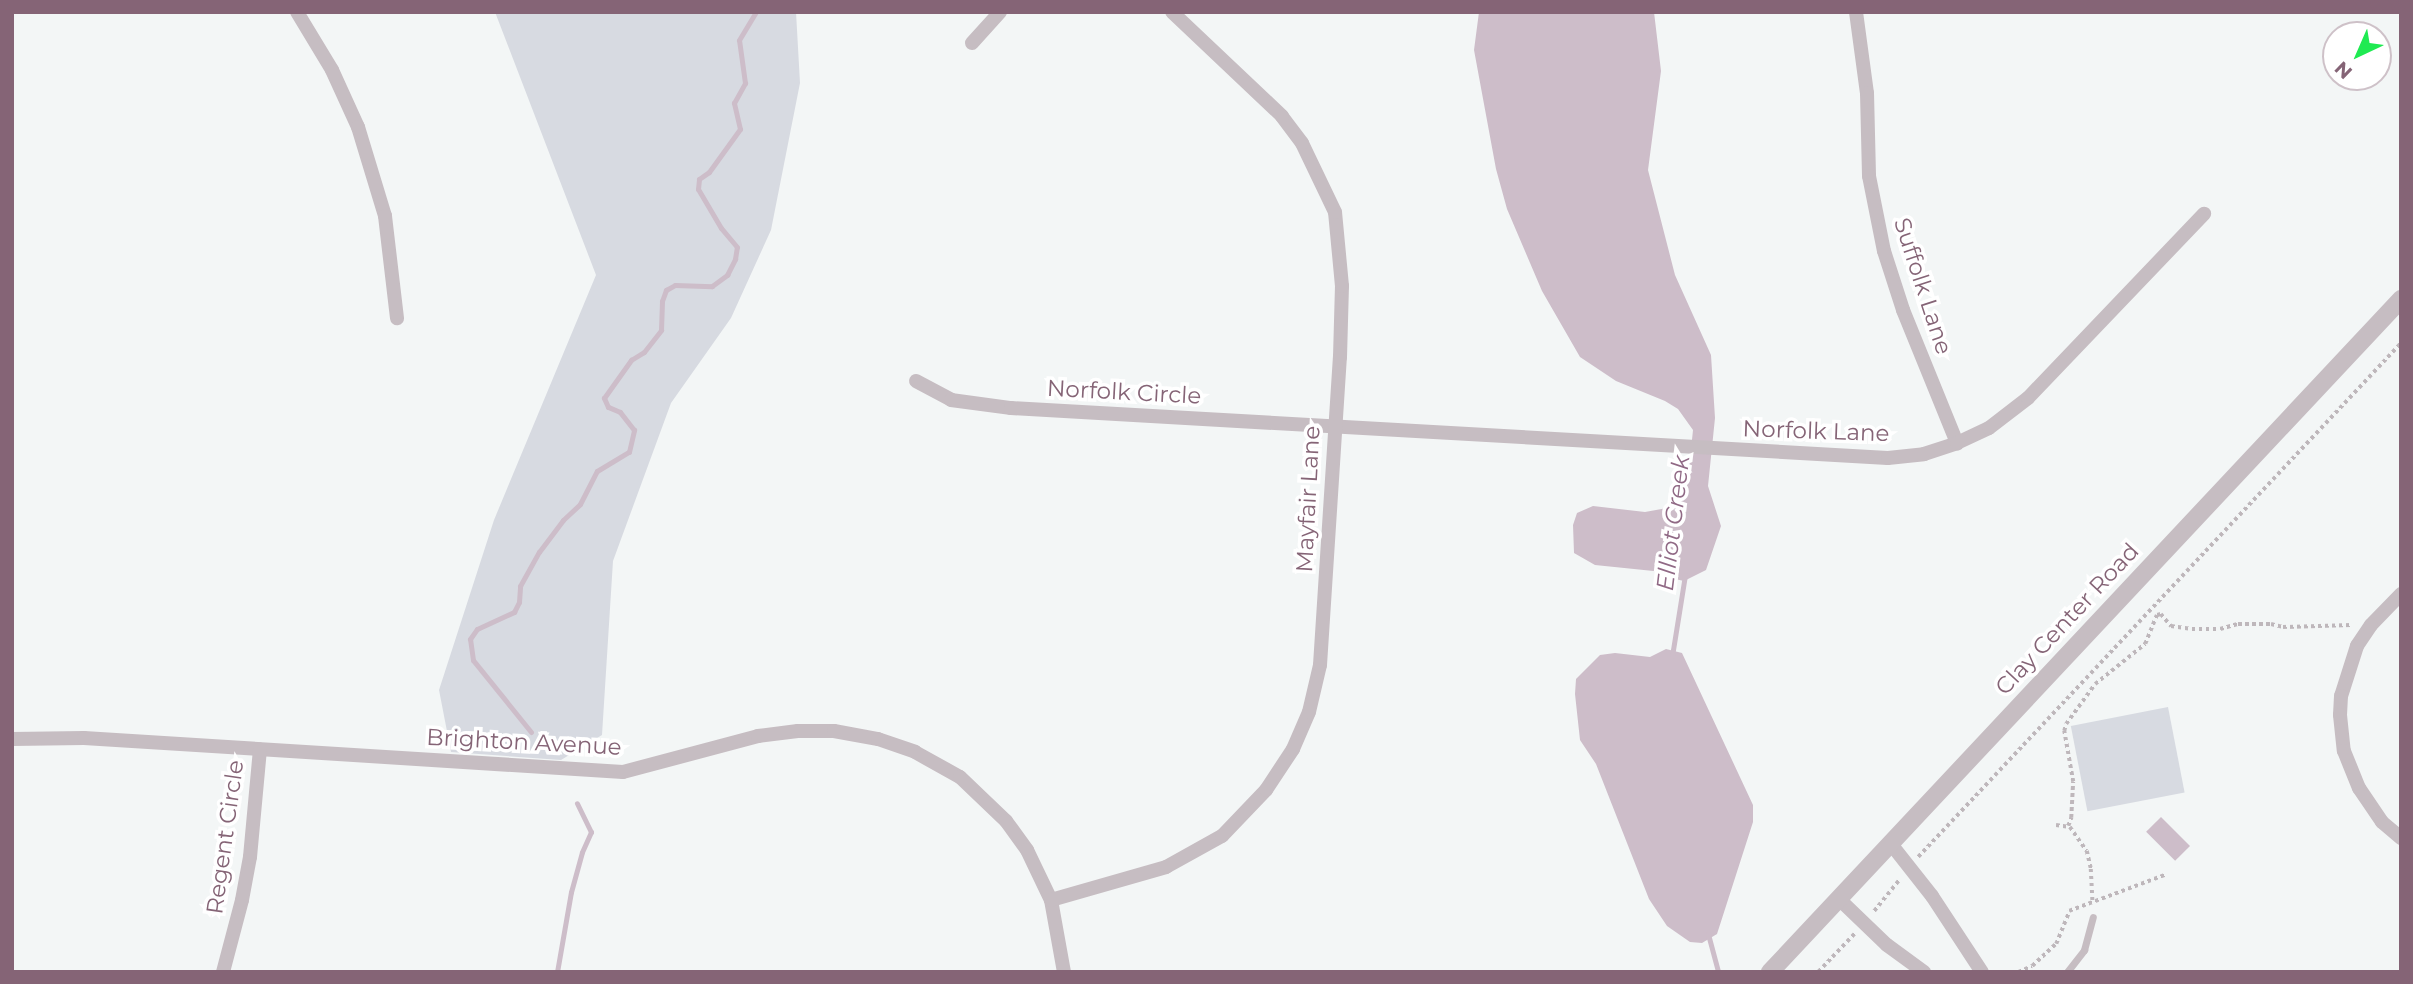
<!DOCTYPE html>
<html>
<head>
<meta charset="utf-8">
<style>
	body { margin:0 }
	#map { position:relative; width:2413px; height:984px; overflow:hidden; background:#f3f6f6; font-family:Montserrat,sans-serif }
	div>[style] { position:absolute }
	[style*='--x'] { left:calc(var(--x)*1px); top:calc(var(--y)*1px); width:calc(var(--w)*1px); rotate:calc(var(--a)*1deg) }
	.green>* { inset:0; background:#d7dae1; transform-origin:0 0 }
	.water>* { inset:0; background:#cdbdc9; transform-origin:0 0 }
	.stream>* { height:5px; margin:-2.5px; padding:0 2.5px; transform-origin:2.5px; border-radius:2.5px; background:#cdbdc9 }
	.path>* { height:3.5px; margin-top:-1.75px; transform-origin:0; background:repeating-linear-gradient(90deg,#beb7bb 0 3.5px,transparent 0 7px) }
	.service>* { height:7px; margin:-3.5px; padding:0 3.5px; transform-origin:3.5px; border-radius:3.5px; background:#c6bdc2 }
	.minor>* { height:14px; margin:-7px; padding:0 7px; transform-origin:7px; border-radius:7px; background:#c6bdc2 }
	.tertiary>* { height:18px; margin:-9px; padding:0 9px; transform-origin:9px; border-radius:9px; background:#c6bdc2 }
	span { translate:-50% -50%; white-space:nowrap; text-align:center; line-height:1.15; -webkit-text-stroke:7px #fff; paint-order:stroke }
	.street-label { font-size:23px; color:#856476 }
	.water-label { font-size:24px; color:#906985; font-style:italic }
	.frame { position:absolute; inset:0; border:14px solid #856476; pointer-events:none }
	.north { position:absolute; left:2322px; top:21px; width:70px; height:70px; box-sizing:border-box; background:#fff; border:2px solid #cec1c8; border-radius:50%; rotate:224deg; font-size:19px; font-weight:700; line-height:28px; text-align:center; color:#856476 }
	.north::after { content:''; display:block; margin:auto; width:24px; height:32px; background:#1fea52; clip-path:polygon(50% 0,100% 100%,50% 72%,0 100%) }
</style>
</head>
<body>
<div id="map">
	<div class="green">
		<div style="clip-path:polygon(495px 12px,796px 12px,800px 83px,771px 230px,731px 318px,671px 403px,613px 561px,602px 735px,561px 760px,451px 752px,439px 690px,494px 520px,596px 275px)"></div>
		<div style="left:2168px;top:707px;width:87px;height:99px;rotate:79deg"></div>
	</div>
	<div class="water">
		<div style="clip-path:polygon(1479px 12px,1654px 12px,1661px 71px,1648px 170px,1675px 275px,1711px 355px,1715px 418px,1708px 486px,1721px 526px,1706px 570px,1684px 581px,1675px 579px,1673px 573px,1595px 565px,1574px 553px,1573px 525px,1577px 513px,1593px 506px,1645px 512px,1667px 508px,1689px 469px,1693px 430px,1678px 409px,1665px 401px,1616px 381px,1580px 357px,1542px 291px,1507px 209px,1496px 169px,1474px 50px)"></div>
		<div style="clip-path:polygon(1666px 649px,1682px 653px,1753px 805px,1753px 822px,1717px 934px,1702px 943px,1690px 942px,1667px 926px,1649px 899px,1596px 764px,1580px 740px,1575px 694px,1576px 679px,1600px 655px,1615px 653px,1650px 657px)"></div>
		<div style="left:2161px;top:817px;width:41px;height:21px;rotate:45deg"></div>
	</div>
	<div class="stream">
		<div style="--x:1672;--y:656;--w:82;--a:-80.9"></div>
		<div style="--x:531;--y:732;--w:92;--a:-128.9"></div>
		<div style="--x:473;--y:660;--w:21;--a:-98"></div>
		<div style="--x:470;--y:639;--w:12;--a:-55"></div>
		<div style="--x:477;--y:629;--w:41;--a:-24.7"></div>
		<div style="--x:514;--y:612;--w:11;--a:-63"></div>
		<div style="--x:519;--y:602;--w:16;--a:-86"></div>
		<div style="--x:520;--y:586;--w:39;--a:-61"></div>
		<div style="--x:539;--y:552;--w:40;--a:-53"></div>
		<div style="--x:563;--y:520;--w:23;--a:-43"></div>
		<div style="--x:580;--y:504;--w:37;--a:-63"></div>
		<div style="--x:597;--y:471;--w:37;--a:-31"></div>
		<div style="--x:629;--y:452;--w:23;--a:-77"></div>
		<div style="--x:634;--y:430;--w:23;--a:-128"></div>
		<div style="--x:620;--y:412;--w:13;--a:-157"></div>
		<div style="--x:608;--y:407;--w:10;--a:-114"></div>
		<div style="--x:604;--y:398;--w:47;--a:-54.6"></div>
		<div style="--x:631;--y:360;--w:15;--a:-32"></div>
		<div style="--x:644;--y:352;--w:28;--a:-52"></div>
		<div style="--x:661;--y:330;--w:29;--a:-88"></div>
		<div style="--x:662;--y:301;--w:12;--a:-70"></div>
		<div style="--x:666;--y:290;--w:10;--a:-29"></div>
		<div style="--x:675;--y:285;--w:37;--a:2"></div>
		<div style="--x:712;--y:286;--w:19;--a:-36"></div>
		<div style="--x:727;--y:275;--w:18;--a:-63"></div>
		<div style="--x:735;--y:259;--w:12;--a:-81"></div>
		<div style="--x:737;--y:247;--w:25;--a:-130"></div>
		<div style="--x:721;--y:228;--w:45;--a:-120.5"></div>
		<div style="--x:698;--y:189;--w:10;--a:-84"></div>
		<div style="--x:699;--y:179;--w:12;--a:-35"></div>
		<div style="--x:709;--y:172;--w:53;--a:-54.2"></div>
		<div style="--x:740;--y:129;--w:27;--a:-103"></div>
		<div style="--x:734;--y:103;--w:23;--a:-61"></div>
		<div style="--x:745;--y:83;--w:43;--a:-97.9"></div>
		<div style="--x:739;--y:40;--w:33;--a:-59"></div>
		<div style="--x:1708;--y:934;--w:39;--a:75"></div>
		<div style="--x:557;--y:972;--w:81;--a:-80.1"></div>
		<div style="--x:571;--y:892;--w:41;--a:-74.6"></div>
		<div style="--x:582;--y:852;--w:22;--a:-66"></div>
		<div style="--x:591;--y:832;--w:32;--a:-116"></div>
	</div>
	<div class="path">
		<div style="--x:2056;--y:825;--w:14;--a:8"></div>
		<div style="--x:2070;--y:827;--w:29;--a:55"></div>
		<div style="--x:2087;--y:851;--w:18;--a:77"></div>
		<div style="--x:2091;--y:869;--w:33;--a:87"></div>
		<div style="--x:2068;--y:826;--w:9;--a:-69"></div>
		<div style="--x:2071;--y:818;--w:36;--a:-87"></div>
		<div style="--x:2073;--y:782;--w:52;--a:-100"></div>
		<div style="--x:2064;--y:731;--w:7;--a:-74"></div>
		<div style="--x:2066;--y:724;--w:49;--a:-54.1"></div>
		<div style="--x:2095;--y:684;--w:64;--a:-38.7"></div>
		<div style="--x:2145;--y:644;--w:31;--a:-68"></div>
		<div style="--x:2157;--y:615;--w:4;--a:-14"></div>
		<div style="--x:2161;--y:614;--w:16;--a:50"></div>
		<div style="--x:2171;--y:626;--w:21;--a:8"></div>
		<div style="--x:2192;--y:629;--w:28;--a:0"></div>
		<div style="--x:2220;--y:629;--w:19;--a:-16"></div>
		<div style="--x:2238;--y:624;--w:33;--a:0"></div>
		<div style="--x:2271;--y:624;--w:12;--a:14"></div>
		<div style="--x:2283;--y:627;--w:68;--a:-1.7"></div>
		<div style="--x:1918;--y:857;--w:705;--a:-46.78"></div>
		<div style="--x:1874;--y:911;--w:41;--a:-50.9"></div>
		<div style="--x:1818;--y:972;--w:54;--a:-46.5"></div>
		<div style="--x:2018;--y:972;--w:15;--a:-23"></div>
		<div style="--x:2032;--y:966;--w:33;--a:-43"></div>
		<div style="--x:2056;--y:944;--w:35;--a:-68"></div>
		<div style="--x:2069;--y:911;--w:103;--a:-20.6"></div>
	</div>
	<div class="service">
		<div style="--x:2067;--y:972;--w:28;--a:-52"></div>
		<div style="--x:2084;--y:950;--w:34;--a:-75"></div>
	</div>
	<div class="minor">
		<div style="--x:297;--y:12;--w:68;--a:58.9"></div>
		<div style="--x:332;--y:70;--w:63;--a:65.5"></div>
		<div style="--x:358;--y:127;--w:93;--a:73.1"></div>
		<div style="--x:385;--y:216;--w:103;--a:83.3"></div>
		<div style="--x:1856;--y:12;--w:82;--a:82.3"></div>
		<div style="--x:1867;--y:93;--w:83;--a:88.6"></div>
		<div style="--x:1869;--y:176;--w:76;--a:78.7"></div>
		<div style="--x:1884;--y:251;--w:62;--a:72.1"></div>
		<div style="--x:1903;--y:310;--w:144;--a:67.9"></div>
		<div style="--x:972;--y:43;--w:42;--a:-47.9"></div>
		<div style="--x:916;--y:381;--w:40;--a:28"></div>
		<div style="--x:951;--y:400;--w:61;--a:7.6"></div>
		<div style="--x:1011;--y:408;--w:878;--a:3.26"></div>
		<div style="--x:1888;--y:458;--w:36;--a:-6"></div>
		<div style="--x:1924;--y:454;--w:35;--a:-18"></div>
		<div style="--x:1957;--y:443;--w:35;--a:-25"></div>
		<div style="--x:1989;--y:428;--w:49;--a:-37.6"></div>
		<div style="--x:2028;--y:398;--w:255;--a:-46.3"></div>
		<div style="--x:2401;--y:594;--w:43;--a:134.1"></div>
		<div style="--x:2371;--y:625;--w:25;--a:124"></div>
		<div style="--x:2357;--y:646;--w:52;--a:107.7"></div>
		<div style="--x:2341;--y:696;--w:19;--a:93"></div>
		<div style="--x:2340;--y:715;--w:36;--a:84"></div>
		<div style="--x:2344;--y:751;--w:40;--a:68"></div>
		<div style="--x:2359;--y:788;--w:41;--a:55.9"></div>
		<div style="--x:2382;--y:822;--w:25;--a:40"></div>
		<div style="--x:12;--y:739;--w:72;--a:-0.8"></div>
		<div style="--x:84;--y:738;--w:540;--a:3.61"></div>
		<div style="--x:623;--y:772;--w:140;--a:-14.9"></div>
		<div style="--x:758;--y:736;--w:40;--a:-7.1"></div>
		<div style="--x:798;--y:731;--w:36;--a:0"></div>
		<div style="--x:834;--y:731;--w:45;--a:10.3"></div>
		<div style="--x:878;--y:739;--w:39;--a:19"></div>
		<div style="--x:915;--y:752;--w:51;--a:29.1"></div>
		<div style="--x:960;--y:777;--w:64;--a:43.7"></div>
		<div style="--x:1006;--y:821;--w:36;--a:54"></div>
		<div style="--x:1027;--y:850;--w:55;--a:64.4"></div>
		<div style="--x:1051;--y:900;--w:73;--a:79.8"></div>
		<div style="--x:1891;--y:844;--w:66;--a:51.7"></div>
		<div style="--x:1932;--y:896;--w:91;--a:56.7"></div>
		<div style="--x:1839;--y:899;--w:66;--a:43.8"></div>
		<div style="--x:1887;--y:945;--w:46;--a:36.1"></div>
		<div style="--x:1051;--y:900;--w:120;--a:-16"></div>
		<div style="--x:1166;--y:867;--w:64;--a:-29"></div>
		<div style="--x:1222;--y:836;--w:64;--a:-46.3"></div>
		<div style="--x:1266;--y:790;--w:49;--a:-56.6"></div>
		<div style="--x:1293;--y:749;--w:40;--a:-66.6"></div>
		<div style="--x:1309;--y:712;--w:48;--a:-76.8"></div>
		<div style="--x:1320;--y:665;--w:309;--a:-86.3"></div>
		<div style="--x:1340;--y:357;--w:71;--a:-88.4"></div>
		<div style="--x:1342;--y:286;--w:74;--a:-95.4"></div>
		<div style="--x:1335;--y:212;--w:76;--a:-115.6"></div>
		<div style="--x:1302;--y:143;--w:34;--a:-127"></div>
		<div style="--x:1282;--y:116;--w:151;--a:-136.6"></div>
		<div style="--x:223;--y:972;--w:74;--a:-75.2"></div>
		<div style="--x:242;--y:900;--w:44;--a:-79.5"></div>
		<div style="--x:250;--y:857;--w:108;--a:-84.7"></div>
	</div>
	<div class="tertiary">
		<div style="--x:1770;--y:972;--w:923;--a:-46.84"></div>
	</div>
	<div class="street-label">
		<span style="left:1923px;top:286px;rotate:72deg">Suffolk Lane</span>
		<span style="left:1124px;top:392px;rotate:3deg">Norfolk Circle</span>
		<span style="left:1816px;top:431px;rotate:2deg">Norfolk Lane</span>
		<span style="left:1308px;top:499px;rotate:-87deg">Mayfair Lane</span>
		<span style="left:2067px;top:619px;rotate:-47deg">Clay Center Road</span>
		<span style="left:524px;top:742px;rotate:3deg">Brighton Avenue</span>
		<span style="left:225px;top:837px;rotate:-82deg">Regent Circle</span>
	</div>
	<div class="water-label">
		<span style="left:1673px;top:523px;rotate:-83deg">Elliot Creek</span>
	</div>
	<div class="frame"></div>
	<div class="north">N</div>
</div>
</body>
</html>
